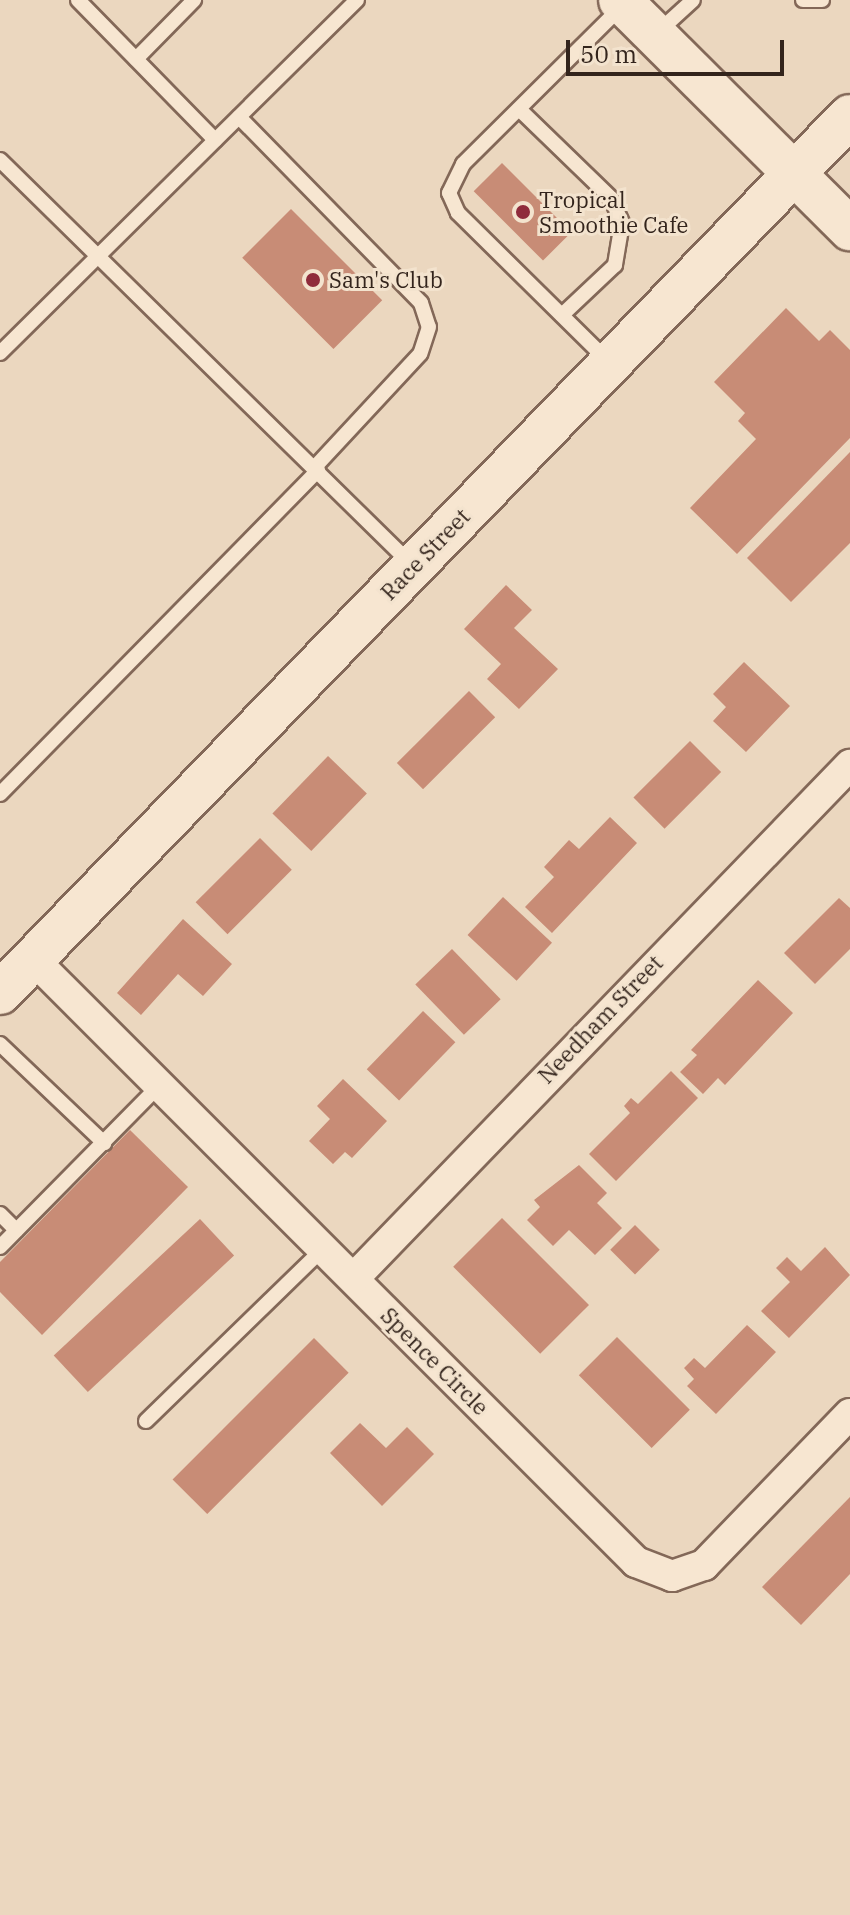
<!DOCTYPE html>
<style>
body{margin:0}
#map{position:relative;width:850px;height:1915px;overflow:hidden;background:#ebd7bf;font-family:"IBM Plex Serif",serif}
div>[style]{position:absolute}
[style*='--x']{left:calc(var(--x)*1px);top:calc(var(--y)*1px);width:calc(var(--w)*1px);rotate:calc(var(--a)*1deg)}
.building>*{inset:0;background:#c88c76;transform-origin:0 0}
.roads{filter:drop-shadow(2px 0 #836858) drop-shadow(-2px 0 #836858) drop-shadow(0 2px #836858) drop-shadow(0 -2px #836858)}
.lane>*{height:14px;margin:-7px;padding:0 7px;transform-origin:7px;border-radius:7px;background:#f7e6d1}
.street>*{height:30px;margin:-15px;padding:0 15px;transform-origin:15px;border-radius:15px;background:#f7e6d1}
.secondary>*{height:42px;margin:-21px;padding:0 21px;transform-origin:21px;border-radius:21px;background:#f7e6d1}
.dots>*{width:22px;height:22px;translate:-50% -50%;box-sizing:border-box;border:4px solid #f3e3ce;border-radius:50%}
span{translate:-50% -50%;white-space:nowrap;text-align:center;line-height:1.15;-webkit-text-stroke:6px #f3e3ce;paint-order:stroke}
.poi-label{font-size:22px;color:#33241c}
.left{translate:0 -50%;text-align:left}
.street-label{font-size:22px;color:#33241c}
.scale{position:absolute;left:566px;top:40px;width:218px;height:36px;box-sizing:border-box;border:4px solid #33241c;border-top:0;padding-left:10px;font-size:24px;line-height:28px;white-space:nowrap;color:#33241c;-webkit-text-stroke:6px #f3e3ce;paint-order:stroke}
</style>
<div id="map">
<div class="building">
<i style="left:502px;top:163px;width:98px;height:40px;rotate:45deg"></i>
<i style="left:291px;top:209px;width:129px;height:69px;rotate:45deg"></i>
<i style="clip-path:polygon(786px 308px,819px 341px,830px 330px,850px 350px,850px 438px,737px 554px,690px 508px,756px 439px,738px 421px,745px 413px,714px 382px)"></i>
<i style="clip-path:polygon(850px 452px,850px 543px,791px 602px,747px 558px)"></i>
<i style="clip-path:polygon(506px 585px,532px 610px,514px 628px,558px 669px,519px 709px,487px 679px,501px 664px,464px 629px)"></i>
<i style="clip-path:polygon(744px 662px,790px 706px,746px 752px,713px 721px,726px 707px,713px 694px)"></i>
<i style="left:469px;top:691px;width:37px;height:102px;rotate:45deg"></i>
<i style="left:690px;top:741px;width:44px;height:80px;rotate:45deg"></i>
<i style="left:328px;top:756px;width:54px;height:80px;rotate:44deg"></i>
<i style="clip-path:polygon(610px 817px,637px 843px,552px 933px,525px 907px,554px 877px,544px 867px,569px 840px,579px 849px)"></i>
<i style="left:260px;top:838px;width:45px;height:91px;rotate:45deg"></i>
<i style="left:503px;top:897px;width:67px;height:52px;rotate:43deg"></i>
<i style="clip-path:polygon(839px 898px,850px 908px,850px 949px,815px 984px,784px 953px)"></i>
<i style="clip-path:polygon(183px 919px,232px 964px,203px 996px,178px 974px,141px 1015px,117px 993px)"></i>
<i style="left:452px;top:949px;width:70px;height:51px;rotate:46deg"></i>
<i style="clip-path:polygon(758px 980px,793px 1013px,725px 1085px,718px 1078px,703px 1094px,680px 1072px,697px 1055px,691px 1050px)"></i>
<i style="left:423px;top:1011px;width:45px;height:81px;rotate:44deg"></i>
<i style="clip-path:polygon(671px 1071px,698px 1098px,616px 1181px,589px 1154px,630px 1113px,624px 1106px,631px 1098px,638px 1104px)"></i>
<i style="clip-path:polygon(343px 1079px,387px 1121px,352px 1158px,345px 1152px,333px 1164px,309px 1141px,330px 1119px,317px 1106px)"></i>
<i style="clip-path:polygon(130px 1130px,188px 1187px,42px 1335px,0 1292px,0 1262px)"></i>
<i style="clip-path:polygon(579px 1165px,607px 1193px,597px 1203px,622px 1228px,595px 1255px,569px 1230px,553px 1246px,527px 1220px,540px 1207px,534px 1200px)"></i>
<i style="left:502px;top:1218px;width:123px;height:69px;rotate:45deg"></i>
<i style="left:200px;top:1219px;width:50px;height:200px;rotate:47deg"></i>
<i style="left:635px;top:1225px;width:35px;height:35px;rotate:45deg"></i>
<i style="clip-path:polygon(825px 1247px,850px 1275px,789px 1338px,761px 1311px,790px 1282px,776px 1268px,787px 1257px,801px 1271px)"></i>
<i style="clip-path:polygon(747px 1325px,776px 1352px,716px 1414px,687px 1386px,694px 1379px,684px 1368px,694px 1358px,705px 1368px)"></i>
<i style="left:617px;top:1337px;width:103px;height:54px;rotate:45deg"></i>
<i style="left:314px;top:1338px;width:49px;height:200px;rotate:45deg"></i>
<i style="clip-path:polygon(360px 1423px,386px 1448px,407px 1427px,434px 1454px,382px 1506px,330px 1453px)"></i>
<i style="clip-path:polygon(850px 1497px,850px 1574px,801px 1625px,762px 1587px)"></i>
</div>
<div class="roads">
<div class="lane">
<i style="--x:78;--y:0;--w:196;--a:45.6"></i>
<i style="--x:803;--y:0;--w:19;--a:0"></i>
<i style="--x:658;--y:32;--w:47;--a:-42.4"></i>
<i style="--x:136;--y:59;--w:83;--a:-45.5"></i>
<i style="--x:519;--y:109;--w:128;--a:44.1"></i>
<i style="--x:611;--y:198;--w:27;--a:66"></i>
<i style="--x:622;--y:223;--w:43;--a:99.5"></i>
<i style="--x:615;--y:265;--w:73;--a:136.7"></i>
<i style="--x:239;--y:117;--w:260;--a:45.6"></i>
<i style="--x:421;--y:303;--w:25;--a:72"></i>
<i style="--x:429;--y:327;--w:28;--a:108"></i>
<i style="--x:420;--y:354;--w:154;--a:132.9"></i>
<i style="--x:0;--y:160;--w:575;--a:44.51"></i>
<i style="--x:0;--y:353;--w:502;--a:-44.68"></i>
<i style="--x:608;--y:361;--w:211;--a:-135.4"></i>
<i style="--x:458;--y:213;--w:22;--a:-114"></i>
<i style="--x:449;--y:193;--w:32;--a:-64"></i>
<i style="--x:463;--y:164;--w:223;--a:-44.8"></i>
<i style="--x:0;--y:794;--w:454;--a:-45.5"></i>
<i style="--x:0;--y:1044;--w:144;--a:43.6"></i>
<i style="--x:0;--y:1214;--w:23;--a:45"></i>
<i style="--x:0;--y:1247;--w:228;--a:-45.4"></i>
<i style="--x:146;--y:1421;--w:248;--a:-44.2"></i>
</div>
<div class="street">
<i style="--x:33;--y:959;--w:853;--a:45"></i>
<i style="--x:636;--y:1562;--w:39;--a:21"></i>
<i style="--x:672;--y:1576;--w:34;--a:-19"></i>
<i style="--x:704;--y:1565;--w:210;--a:-46"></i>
<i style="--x:354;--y:1278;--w:714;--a:-45.97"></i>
</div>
<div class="secondary">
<i style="--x:620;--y:0;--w:325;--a:44.9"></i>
<i style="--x:0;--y:993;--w:1221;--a:-45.9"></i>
</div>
</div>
<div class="dots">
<i style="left:523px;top:212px;background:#8f2b3b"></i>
<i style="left:313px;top:280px;background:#8f2b3b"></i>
</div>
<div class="poi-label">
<span class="left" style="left:539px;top:212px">Tropical<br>Smoothie Cafe</span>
<span class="left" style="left:329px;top:280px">Sam's Club</span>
</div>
<div class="street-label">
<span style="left:425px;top:554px;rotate:-46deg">Race Street</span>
<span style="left:600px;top:1019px;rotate:-46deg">Needham Street</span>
<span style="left:435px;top:1361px;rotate:45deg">Spence Circle</span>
</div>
<div class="scale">50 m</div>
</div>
